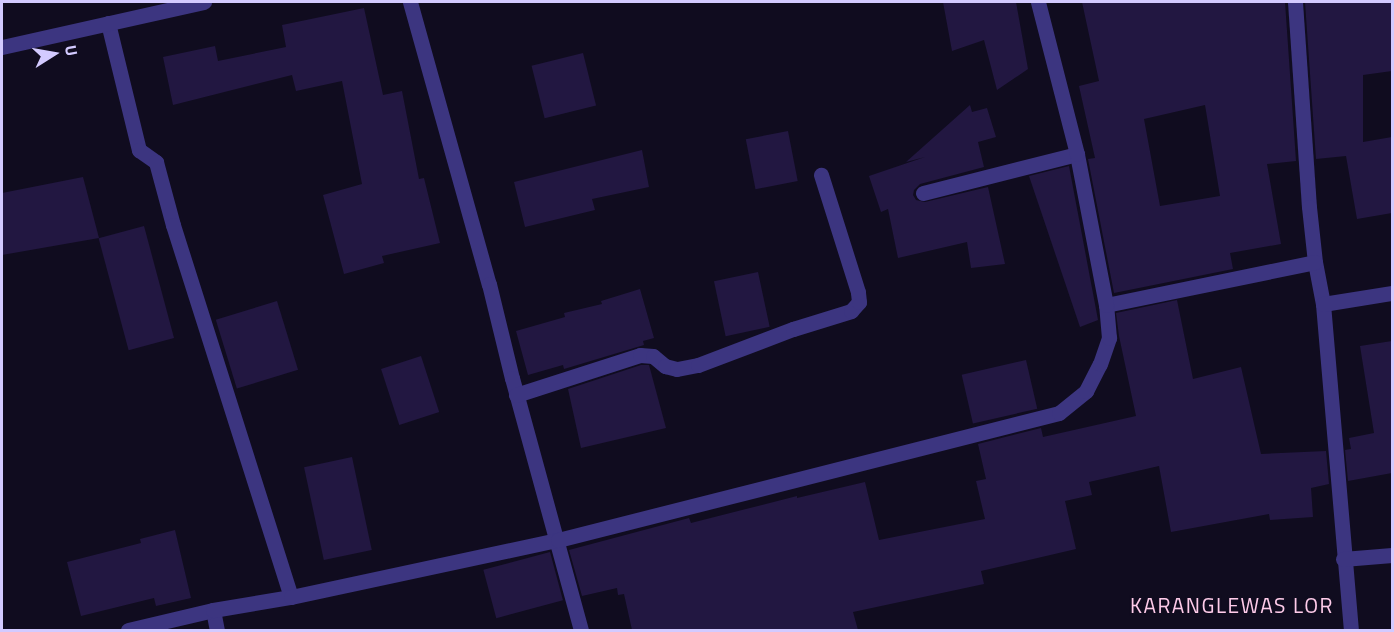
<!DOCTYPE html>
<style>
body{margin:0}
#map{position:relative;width:1394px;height:632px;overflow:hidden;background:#100c1f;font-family:"Titillium Web",sans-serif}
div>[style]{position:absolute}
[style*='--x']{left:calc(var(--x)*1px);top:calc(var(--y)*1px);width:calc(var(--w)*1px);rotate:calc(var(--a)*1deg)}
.building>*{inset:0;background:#221741;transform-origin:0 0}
.minor>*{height:15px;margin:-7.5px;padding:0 7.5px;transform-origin:7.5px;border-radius:7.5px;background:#3c3580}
span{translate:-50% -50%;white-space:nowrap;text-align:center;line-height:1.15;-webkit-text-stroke:4.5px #100c1f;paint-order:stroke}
.quarter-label{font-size:21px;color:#ffccea;letter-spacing:1.5px}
.frame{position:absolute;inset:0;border:3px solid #d3caff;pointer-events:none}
.north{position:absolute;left:24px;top:24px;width:60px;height:60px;-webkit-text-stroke:4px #100c1f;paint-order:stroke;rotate:79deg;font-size:16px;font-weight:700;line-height:24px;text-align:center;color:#d3caff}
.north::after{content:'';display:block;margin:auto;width:21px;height:27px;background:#d3caff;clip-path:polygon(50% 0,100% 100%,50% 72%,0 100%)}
</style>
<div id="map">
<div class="building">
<i style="clip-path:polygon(943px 2px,1016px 2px,1028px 69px,997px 90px,984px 40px,952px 51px)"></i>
<i style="clip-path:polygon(evenodd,1082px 2px,1285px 2px,1296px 161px,1267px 164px,1281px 244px,1230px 253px,1233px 269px,1114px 293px,1088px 159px,1095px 158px,1079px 86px,1099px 81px,1082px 2px,1205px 105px,1220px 196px,1160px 206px,1144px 119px,1205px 105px)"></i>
<i style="clip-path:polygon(1305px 2px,1392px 2px,1392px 71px,1363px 75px,1363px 142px,1392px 137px,1392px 213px,1357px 219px,1346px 156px,1316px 159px)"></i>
<i style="clip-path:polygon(364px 8px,383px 95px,402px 91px,419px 179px,424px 178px,440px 243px,382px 256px,384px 263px,344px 274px,323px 195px,362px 184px,342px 81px,296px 91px,292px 75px,173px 105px,163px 57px,215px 46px,218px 61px,286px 47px,282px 25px)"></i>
<i style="left:583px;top:53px;width:54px;height:53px;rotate:76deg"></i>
<i style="clip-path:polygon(970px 105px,972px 112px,987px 108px,996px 137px,978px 142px,984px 167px,920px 184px,914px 190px,913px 195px,916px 200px,925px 202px,988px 187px,1005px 264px,971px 268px,967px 242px,898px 258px,888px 209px,881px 212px,869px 176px,925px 157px,906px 162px)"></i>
<i style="left:788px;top:131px;width:51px;height:43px;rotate:79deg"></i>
<i style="clip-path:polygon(642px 150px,649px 187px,592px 199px,595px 210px,525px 227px,514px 182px)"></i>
<i style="clip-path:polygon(1069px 166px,1098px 320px,1080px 327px,1029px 176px)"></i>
<i style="clip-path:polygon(83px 177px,99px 238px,2px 255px,2px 193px)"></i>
<i style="left:144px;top:226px;width:116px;height:47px;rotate:75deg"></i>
<i style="left:758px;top:272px;width:56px;height:45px;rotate:78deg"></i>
<i style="clip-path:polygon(640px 289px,654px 338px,643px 341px,644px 345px,564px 369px,563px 365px,528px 375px,516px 331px,565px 317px,564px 313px,602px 304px,601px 301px)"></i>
<i style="clip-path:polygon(1177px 300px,1193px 379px,1241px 367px,1261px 454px,1326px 451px,1329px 484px,1311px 488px,1313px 517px,1270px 520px,1269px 514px,1171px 532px,1159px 466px,1089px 482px,1092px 495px,1065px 501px,1076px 549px,981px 571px,984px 584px,853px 612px,858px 630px,632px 630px,624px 594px,618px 595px,617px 588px,582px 596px,569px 550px,689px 518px,691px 523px,797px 496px,797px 498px,865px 482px,879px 540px,985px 519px,976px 481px,986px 479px,978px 444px,1041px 428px,1043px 437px,1136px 416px,1119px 336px,1116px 313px)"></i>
<i style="left:277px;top:301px;width:72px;height:64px;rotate:73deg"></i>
<i style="clip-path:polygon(1392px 341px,1392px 473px,1348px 481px,1345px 450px,1351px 449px,1349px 438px,1374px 433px,1360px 346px)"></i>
<i style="left:421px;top:356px;width:59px;height:42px;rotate:72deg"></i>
<i style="left:1026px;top:360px;width:50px;height:66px;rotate:77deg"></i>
<i style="clip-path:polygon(641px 365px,649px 365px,666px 428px,581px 448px,568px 389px)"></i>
<i style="left:352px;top:457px;width:95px;height:49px;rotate:78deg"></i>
<i style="clip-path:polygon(175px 530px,191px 598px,156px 606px,154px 598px,81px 616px,67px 562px,141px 543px,140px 539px)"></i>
<i style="left:550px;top:552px;width:50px;height:69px;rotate:75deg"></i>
</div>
<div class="minor">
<i style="--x:410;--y:2;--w:293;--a:74.4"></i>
<i style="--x:489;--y:284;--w:97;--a:76.3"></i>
<i style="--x:512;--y:378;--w:261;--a:74.7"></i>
<i style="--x:1295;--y:2;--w:205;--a:86.1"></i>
<i style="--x:1309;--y:207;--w:55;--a:83.8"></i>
<i style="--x:1315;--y:262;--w:43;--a:79.2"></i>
<i style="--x:1323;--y:304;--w:327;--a:85.1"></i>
<i style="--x:108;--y:23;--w:131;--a:76.3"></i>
<i style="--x:139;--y:150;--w:21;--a:35"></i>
<i style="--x:156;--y:162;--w:65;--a:74.9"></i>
<i style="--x:173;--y:225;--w:390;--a:72.4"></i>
<i style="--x:2;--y:47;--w:207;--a:-12.6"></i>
<i style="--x:923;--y:193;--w:159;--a:-14.2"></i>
<i style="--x:1323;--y:304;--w:70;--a:-9.1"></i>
<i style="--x:1106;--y:305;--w:213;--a:-11.6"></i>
<i style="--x:516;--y:395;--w:130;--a:-17.9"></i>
<i style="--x:640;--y:355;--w:13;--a:4"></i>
<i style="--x:653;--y:356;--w:16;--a:40"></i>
<i style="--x:665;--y:366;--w:12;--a:14"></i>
<i style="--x:677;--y:369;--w:21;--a:-11"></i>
<i style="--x:698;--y:365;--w:102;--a:-20.8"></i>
<i style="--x:793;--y:329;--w:61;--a:-17.2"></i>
<i style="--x:851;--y:311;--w:12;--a:-48"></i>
<i style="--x:859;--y:302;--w:10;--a:-96"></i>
<i style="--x:858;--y:292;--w:123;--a:-107.5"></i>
<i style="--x:1343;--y:559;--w:49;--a:-4.7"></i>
<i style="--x:213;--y:610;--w:20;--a:79"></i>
<i style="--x:128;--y:630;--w:87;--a:-13.2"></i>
<i style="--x:213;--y:610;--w:79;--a:-9.5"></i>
<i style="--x:291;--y:597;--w:273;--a:-12.1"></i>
<i style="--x:558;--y:540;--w:517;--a:-14.22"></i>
<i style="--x:1059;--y:413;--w:35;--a:-39"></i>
<i style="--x:1086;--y:391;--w:30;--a:-63"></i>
<i style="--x:1100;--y:364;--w:28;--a:-71"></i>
<i style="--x:1109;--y:338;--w:33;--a:-95"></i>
<i style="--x:1106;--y:305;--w:154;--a:-100.9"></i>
<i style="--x:1077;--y:154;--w:157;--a:-104.4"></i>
</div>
<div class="quarter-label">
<span style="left:1232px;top:605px">KARANGLEWAS LOR</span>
</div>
<div class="frame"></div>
<div class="north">U</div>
</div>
